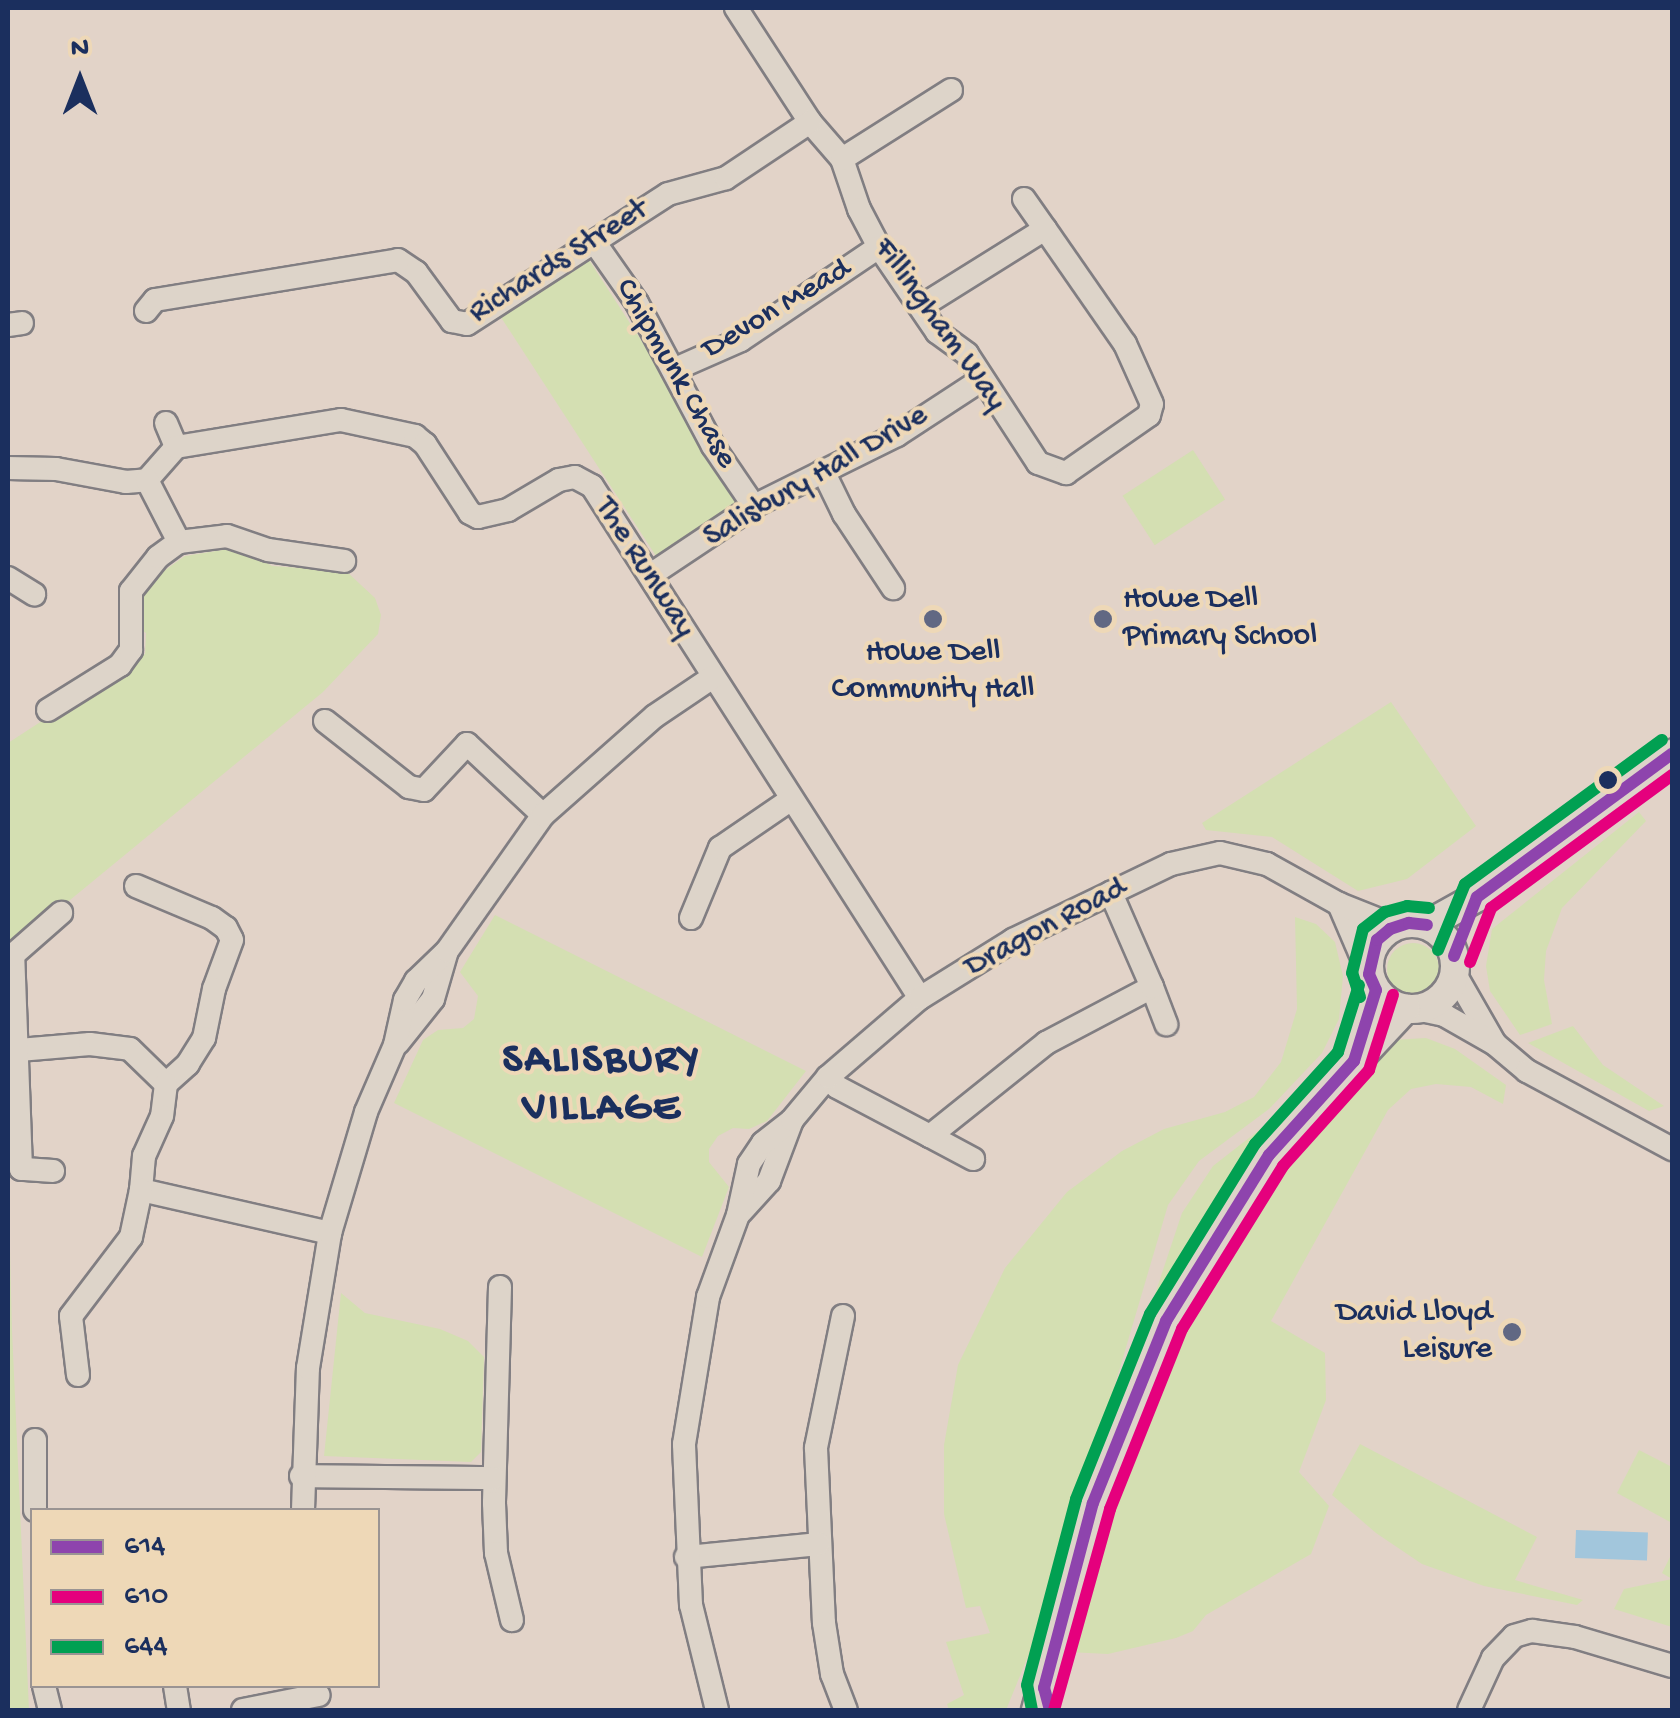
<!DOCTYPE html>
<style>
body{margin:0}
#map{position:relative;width:1680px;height:1718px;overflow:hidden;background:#e2d3c8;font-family:"Gochi Hand",sans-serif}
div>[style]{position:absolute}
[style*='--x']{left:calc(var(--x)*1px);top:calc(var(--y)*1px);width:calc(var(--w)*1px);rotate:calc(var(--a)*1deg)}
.green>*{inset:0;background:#d4dfb2;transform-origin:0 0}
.round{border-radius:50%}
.water>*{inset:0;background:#a2c6dc;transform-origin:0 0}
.roads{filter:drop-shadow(2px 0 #817e82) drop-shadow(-2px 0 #817e82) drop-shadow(0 2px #817e82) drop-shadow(0 -2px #817e82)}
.minor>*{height:22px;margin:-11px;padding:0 11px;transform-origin:11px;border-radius:11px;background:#ddd4c9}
.tertiary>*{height:28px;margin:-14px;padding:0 14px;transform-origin:14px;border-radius:14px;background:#ddd4c9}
.tertiary>.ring{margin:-14px;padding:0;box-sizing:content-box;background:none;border:28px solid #ddd4c9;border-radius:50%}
.bus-1>*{height:12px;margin:-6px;padding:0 6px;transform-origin:6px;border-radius:6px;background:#8e44ad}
.bus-2>*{height:12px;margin:-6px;padding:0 6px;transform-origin:6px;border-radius:6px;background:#e5007d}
.bus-3>*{height:12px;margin:-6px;padding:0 6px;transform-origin:6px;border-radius:6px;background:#01a052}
.dots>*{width:28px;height:28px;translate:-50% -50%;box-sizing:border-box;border:5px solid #eed8b7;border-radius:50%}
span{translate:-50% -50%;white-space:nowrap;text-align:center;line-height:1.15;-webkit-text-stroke:8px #eed8b7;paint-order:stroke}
.street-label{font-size:32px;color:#1b2f5e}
.poi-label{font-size:32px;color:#1b2f5e}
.left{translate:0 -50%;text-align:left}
.right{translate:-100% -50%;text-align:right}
.district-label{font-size:42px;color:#1b2f5e;font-weight:700;letter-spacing:2.5px}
.frame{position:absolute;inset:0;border:10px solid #1b2f5e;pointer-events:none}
.legend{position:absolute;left:30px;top:1508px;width:350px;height:180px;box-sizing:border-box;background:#eed8b7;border:2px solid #9a9493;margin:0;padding:12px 18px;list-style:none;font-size:30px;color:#1b2f5e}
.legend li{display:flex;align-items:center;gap:20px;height:50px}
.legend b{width:50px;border:2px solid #9a9493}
.north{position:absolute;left:30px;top:30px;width:100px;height:100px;-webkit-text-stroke:8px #eed8b7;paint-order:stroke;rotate:0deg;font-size:28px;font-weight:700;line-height:40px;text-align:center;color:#1b2f5e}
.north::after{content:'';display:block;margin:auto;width:35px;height:45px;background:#1b2f5e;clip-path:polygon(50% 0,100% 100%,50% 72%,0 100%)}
</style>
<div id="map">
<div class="green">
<i style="left:589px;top:260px;width:285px;height:105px;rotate:57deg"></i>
<i style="left:1193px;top:450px;width:59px;height:84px;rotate:57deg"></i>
<i style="clip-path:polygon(241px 547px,272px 566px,346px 571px,375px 598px,381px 615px,378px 634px,323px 692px,8px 951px,8px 743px,145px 654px,146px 633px,138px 628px,141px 587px,185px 556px)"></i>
<i style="clip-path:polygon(1391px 702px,1476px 826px,1407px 879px,1358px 891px,1272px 837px,1206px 830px,1202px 823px)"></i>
<i style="clip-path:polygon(1639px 812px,1646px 821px,1562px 908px,1546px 951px,1544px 980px,1552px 1024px,1520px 1035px,1490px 991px,1486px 966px,1492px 929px)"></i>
<i style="clip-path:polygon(495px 915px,806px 1071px,767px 1121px,749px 1129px,733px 1128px,718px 1136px,709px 1149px,709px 1162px,729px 1187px,702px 1257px,394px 1103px,423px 1040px,438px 1030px,463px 1028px,474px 1019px,478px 996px,460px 972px)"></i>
<i style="clip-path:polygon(1295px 917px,1316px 924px,1335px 942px,1343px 976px,1339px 1019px,1322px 1053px,1269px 1109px,1199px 1161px,1168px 1205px,1053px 1595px,1006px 1710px,949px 1710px,947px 1704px,964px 1695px,946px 1642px,990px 1633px,980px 1606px,966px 1608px,944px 1514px,944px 1445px,958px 1365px,1005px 1268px,1067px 1192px,1122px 1151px,1164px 1129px,1225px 1112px,1254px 1097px,1281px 1062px,1297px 1009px)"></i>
<i class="round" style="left:1387px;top:943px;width:52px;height:52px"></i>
<i style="clip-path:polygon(1573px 1026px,1603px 1065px,1664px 1106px,1649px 1111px,1528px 1043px)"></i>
<i style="clip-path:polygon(1426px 1038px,1455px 1049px,1506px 1085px,1503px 1104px,1471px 1087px,1436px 1084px,1411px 1089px,1388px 1110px,1271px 1321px,1325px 1353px,1326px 1400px,1299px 1472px,1329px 1506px,1311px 1554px,1206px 1615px,1193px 1631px,1176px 1638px,1108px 1654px,1068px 1652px,1083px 1583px,1114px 1482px,1156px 1376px,1224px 1249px,1296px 1140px,1393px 1040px)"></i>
<i style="clip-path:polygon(1286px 1109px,1288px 1112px,1186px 1271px,1147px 1345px,1150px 1309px,1182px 1213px,1213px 1166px)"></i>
<i style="clip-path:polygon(8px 1171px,12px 1330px,29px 1710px,8px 1710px)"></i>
<i style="clip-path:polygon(341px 1293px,365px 1313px,440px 1329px,468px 1341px,484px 1357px,481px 1452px,471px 1462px,324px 1456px)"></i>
<i style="clip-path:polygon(1360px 1444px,1537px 1537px,1515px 1580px,1583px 1600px,1577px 1605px,1484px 1586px,1422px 1564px,1376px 1533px,1332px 1495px)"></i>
<i style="clip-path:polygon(1639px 1450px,1672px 1467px,1672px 1523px,1617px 1493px)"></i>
<i style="clip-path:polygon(1672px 1553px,1672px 1627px,1614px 1609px,1624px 1589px,1672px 1579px,1662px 1573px)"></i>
</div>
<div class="water">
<i style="left:1576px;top:1530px;width:72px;height:28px;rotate:2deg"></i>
</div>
<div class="roads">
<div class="minor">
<i style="--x:736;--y:8;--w:136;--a:57"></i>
<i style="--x:810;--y:122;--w:49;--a:49.1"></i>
<i style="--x:842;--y:159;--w:53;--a:71.2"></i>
<i style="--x:859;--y:209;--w:43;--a:62.2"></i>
<i style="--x:879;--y:247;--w:103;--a:55.7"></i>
<i style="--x:937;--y:332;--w:37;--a:36"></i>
<i style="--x:967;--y:354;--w:130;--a:56.9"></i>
<i style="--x:1038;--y:463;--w:30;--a:20"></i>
<i style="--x:1066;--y:473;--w:101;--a:-34.9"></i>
<i style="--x:1149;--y:415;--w:11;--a:-75"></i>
<i style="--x:1152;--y:404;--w:66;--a:-114.2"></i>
<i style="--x:1125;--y:344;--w:140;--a:-124.8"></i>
<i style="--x:1045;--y:229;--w:147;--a:148"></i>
<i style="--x:842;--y:159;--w:129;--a:-32.3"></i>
<i style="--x:1024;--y:199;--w:37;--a:55"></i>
<i style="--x:595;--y:243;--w:73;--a:55"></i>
<i style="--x:637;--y:303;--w:162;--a:62"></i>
<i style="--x:713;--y:446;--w:73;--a:55.7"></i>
<i style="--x:146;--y:311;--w:14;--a:-51"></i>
<i style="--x:155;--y:300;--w:246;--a:-9.3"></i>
<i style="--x:398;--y:260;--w:22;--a:34"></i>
<i style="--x:416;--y:272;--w:61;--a:53.7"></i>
<i style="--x:452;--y:321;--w:15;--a:11"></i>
<i style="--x:467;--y:324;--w:239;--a:-32.9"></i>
<i style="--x:668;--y:194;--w:60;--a:-15.4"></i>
<i style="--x:726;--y:178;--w:101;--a:-33.7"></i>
<i style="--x:8;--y:325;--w:14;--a:-8"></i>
<i style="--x:673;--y:370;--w:74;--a:-23.8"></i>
<i style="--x:741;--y:340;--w:166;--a:-34"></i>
<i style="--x:166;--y:423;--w:26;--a:67"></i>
<i style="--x:8;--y:468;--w:48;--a:1.2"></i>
<i style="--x:56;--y:469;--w:71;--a:10.5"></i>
<i style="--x:126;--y:482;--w:21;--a:-5"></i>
<i style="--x:147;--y:480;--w:44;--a:-48.7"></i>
<i style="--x:176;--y:447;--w:167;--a:-9.3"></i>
<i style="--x:341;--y:420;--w:76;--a:12.2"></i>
<i style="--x:415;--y:436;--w:13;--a:39"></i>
<i style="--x:425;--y:444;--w:82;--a:56.9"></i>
<i style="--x:470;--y:513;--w:9;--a:27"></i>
<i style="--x:478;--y:517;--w:31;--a:-13"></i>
<i style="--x:508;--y:510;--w:59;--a:-30.5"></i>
<i style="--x:559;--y:480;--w:16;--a:-11"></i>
<i style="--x:575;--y:477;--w:19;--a:28"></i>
<i style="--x:592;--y:486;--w:608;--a:57.36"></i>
<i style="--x:823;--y:471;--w:48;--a:64"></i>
<i style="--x:844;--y:514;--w:89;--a:56.5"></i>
<i style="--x:147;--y:480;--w:70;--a:62.7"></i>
<i style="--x:179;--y:542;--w:48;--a:-7.1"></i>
<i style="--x:227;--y:536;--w:43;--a:18.9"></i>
<i style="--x:268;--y:550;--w:77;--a:8.2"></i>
<i style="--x:652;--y:574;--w:123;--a:-33.7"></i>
<i style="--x:754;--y:506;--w:160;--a:-26.4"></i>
<i style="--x:897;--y:435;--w:100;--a:-33.2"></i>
<i style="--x:8;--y:578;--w:31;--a:32"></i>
<i style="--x:48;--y:710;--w:85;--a:-32"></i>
<i style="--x:120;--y:665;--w:19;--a:-54"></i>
<i style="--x:131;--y:650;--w:59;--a:-90"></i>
<i style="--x:131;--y:591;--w:43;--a:-51.5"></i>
<i style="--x:158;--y:557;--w:26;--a:-36"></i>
<i style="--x:325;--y:721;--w:107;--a:38.2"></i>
<i style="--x:409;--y:787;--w:15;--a:11"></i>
<i style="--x:424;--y:790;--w:63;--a:-46.9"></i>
<i style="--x:467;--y:744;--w:104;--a:43.1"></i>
<i style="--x:136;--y:886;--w:82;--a:22.8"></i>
<i style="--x:212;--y:918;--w:17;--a:36"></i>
<i style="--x:226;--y:928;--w:13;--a:63"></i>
<i style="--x:232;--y:940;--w:52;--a:110.2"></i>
<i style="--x:214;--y:989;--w:50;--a:101.5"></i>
<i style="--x:204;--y:1038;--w:31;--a:122"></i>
<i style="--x:188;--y:1064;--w:30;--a:138"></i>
<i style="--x:1339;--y:904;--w:76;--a:66.8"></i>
<i style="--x:691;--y:918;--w:76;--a:-67.5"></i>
<i style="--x:720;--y:848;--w:85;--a:-34.4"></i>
<i style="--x:1456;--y:976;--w:76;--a:60.1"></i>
<i style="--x:1152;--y:987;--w:40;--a:69"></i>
<i style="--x:1416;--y:1009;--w:29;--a:12"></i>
<i style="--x:1444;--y:1015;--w:59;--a:29.6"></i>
<i style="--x:1495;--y:1044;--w:42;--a:40.2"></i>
<i style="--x:1527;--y:1071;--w:165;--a:28.3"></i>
<i style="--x:398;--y:1043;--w:56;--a:-51.5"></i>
<i style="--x:433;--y:999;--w:47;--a:-73.9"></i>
<i style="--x:19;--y:1050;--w:71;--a:-4.8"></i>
<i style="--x:90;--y:1044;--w:40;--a:7.1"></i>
<i style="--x:130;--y:1049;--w:50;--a:44.2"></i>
<i style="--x:166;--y:1084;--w:32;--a:97"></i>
<i style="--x:162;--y:1116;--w:44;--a:114.2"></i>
<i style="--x:144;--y:1156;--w:34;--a:95"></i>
<i style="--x:141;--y:1190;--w:194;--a:12.8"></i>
<i style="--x:828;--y:1077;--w:13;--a:48"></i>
<i style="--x:837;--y:1087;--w:105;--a:27.8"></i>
<i style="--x:930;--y:1136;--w:149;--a:-38.7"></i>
<i style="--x:1046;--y:1043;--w:120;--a:-27.8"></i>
<i style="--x:1152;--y:987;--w:103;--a:-113.6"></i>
<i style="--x:930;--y:1136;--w:49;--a:28.1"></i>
<i style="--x:53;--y:1171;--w:32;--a:-176"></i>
<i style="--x:21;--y:1169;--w:214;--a:-92.1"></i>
<i style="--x:13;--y:955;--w:64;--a:-41.2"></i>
<i style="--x:741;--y:1212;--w:42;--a:-47.9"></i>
<i style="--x:769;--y:1181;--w:65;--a:-69.3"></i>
<i style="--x:500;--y:1287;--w:216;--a:91.6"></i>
<i style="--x:494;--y:1503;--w:50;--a:87.7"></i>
<i style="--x:496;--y:1553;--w:69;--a:76.6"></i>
<i style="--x:843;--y:1316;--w:135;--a:101.6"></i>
<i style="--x:816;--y:1448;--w:175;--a:87.4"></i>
<i style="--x:824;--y:1623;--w:52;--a:81.1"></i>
<i style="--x:832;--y:1674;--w:39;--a:69"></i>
<i style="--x:78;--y:1375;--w:59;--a:-96.8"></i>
<i style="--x:71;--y:1316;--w:99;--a:-52.8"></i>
<i style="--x:131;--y:1237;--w:48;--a:-78"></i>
<i style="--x:35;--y:1440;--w:70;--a:90"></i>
<i style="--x:301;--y:1476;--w:192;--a:0.6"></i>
<i style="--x:303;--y:1510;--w:142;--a:-88"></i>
<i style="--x:308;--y:1368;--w:137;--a:-80.7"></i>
<i style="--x:330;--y:1233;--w:126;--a:-73.4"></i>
<i style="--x:366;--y:1112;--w:73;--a:-66.6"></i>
<i style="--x:395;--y:1045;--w:46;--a:-77.5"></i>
<i style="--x:405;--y:1000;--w:22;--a:-60"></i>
<i style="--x:416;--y:981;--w:43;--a:-44.1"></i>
<i style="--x:447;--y:951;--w:166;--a:-54.8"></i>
<i style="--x:543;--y:815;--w:149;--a:-41.5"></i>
<i style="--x:655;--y:716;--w:70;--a:-33.9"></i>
<i style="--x:686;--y:1557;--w:133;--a:-5.6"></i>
<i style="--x:44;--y:1686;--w:25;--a:76"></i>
<i style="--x:175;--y:1686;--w:24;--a:81"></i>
<i style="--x:243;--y:1710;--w:77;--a:-11.2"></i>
<i style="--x:717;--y:1710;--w:108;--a:-103.9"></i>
<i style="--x:691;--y:1605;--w:161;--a:-92.5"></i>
<i style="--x:684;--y:1444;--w:149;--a:-80.7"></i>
<i style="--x:708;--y:1297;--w:87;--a:-69.9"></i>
<i style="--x:738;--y:1215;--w:52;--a:-77.8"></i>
<i style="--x:749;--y:1164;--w:25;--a:-56"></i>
<i style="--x:763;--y:1143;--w:37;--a:-38"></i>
<i style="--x:792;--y:1120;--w:56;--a:-50.1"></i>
<i style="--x:828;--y:1077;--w:121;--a:-40.7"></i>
<i style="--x:920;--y:998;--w:110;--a:-31.9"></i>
<i style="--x:1013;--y:940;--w:175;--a:-25.7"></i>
<i style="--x:1171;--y:864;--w:50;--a:-12.7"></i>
<i style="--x:1220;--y:853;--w:48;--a:13.2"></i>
<i style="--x:1267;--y:864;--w:82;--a:29.1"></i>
<i style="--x:1339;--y:904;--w:46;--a:21.6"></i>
<i style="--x:1382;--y:921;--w:27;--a:4"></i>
<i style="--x:1469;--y:1710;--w:57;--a:-65.2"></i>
<i style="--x:1493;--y:1658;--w:30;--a:-46"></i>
<i style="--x:1514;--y:1636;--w:19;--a:-16"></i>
<i style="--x:1532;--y:1631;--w:43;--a:7.9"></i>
<i style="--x:1575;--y:1637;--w:101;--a:16.6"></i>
</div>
<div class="tertiary">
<i class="ring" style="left:1369px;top:923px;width:58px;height:58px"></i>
<i style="--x:1427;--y:925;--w:57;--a:-29.2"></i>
<i style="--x:1477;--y:897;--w:242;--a:-36.3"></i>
<i style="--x:1354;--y:1060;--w:73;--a:-72.6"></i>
<i style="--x:1036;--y:1710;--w:215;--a:-74.6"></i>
<i style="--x:1093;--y:1503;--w:196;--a:-68.1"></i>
<i style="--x:1166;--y:1321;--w:195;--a:-58.2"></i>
<i style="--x:1269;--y:1155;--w:200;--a:-47"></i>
</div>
</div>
<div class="bus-1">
<i style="--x:1454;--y:956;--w:63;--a:-68.7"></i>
<i style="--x:1477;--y:897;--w:242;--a:-36.3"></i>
<i style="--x:1376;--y:990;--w:17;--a:-114"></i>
<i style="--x:1369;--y:974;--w:35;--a:-77"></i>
<i style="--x:1377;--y:940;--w:17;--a:-40"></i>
<i style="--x:1390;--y:929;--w:20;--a:-18"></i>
<i style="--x:1409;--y:923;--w:18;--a:6"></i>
<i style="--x:1050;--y:1710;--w:23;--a:-105"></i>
<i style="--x:1044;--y:1688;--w:191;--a:-75.2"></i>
<i style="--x:1093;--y:1503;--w:196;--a:-68.1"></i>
<i style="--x:1166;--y:1321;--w:195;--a:-58.2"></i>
<i style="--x:1269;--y:1155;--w:127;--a:-47.9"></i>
<i style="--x:1354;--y:1061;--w:74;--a:-72.8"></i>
</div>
<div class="bus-2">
<i style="--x:1470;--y:962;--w:58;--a:-68.7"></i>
<i style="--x:1491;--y:908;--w:225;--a:-36.3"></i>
<i style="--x:1054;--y:1710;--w:209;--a:-74.4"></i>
<i style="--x:1110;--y:1509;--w:194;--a:-68.2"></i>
<i style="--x:1182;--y:1329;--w:192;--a:-58.2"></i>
<i style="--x:1283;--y:1166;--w:129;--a:-48.1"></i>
<i style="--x:1369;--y:1070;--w:79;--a:-72.3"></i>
</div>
<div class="bus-3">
<i style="--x:1438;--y:950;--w:71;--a:-67.8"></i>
<i style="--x:1465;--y:884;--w:244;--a:-36.2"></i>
<i style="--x:1360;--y:997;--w:25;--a:-108"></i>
<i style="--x:1352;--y:973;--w:45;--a:-76"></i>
<i style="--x:1363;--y:929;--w:28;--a:-38"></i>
<i style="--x:1385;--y:912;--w:23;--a:-15"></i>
<i style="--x:1407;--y:906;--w:22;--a:5"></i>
<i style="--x:1032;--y:1710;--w:25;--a:-101"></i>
<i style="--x:1027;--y:1685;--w:192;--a:-75.2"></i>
<i style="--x:1076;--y:1499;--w:199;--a:-68.2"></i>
<i style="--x:1150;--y:1314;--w:200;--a:-58.3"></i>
<i style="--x:1255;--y:1144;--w:124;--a:-47.9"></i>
<i style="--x:1338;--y:1052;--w:70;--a:-72.6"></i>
</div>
<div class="dots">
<i style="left:933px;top:619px;background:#616883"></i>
<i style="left:1103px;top:619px;background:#616883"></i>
<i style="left:1608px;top:780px;background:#1b2f5e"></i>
<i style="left:1512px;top:1332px;background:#616883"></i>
</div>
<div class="street-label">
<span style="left:559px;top:262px;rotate:-32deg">Richards Street</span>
<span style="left:777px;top:310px;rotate:-31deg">Devon Mead</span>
<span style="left:939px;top:325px;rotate:54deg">Fillingham Way</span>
<span style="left:675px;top:374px;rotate:60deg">Chipmunk Chase</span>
<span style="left:816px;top:477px;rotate:-30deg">Salisbury Hall Drive</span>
<span style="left:644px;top:568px;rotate:57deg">The Runway</span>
<span style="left:1046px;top:928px;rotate:-28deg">Dragon Road</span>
</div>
<div class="poi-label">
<span class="left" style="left:1123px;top:619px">Howe Dell<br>Primary School</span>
<span style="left:933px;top:672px">Howe Dell<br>Community Hall</span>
<span class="right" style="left:1492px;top:1332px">David Lloyd<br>Leisure</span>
</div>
<div class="district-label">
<span style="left:602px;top:1086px">SALISBURY<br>VILLAGE</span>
</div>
<div class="frame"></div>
<ul class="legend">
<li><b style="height:12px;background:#8e44ad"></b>614</li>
<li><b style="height:12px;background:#e5007d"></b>610</li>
<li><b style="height:12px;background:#01a052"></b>644</li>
</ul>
<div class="north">N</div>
</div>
